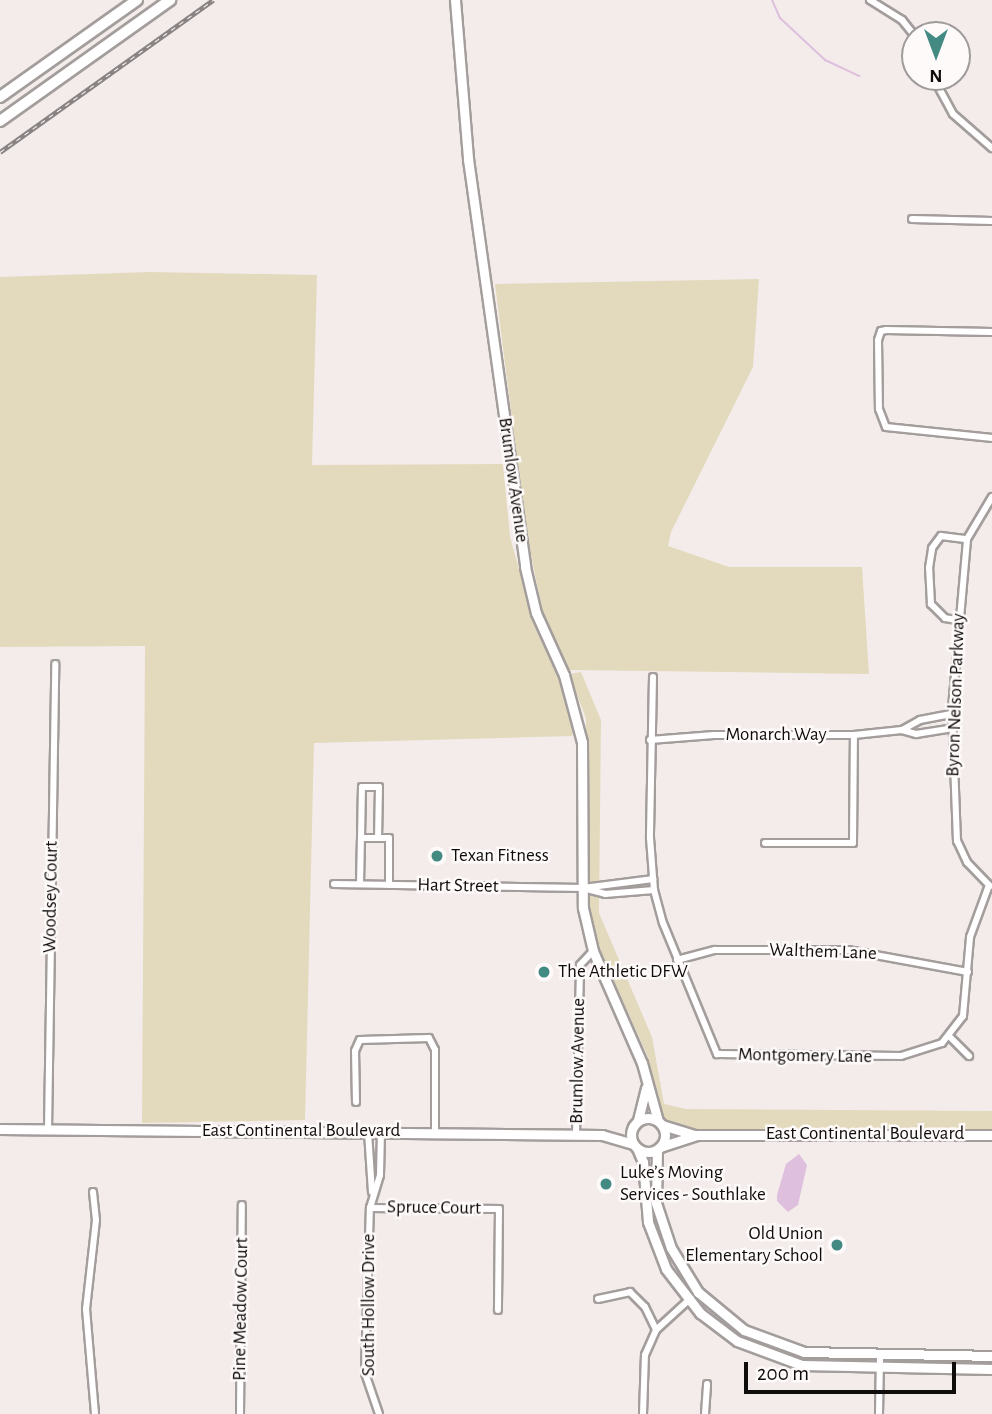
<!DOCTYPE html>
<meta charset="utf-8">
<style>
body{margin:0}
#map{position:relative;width:992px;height:1414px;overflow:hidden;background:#f3eceb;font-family:"Alegreya Sans",sans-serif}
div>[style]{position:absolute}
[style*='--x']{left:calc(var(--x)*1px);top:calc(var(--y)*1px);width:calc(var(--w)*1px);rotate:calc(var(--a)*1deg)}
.green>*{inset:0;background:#e3dabd}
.water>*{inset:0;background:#debfdd}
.stream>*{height:2px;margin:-1px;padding:0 1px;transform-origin:1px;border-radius:1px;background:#debfdd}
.roads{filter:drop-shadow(2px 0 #a39d9c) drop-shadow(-2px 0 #a39d9c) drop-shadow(0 2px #a39d9c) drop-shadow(0 -2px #a39d9c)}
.minor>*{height:6px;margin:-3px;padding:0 3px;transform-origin:3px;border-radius:3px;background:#fff}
.secondary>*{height:9px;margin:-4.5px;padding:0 4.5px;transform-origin:4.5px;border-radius:4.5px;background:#fff}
.secondary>.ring{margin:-4.5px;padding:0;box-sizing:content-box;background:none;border:9px solid #fff;border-radius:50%}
.primary>*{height:10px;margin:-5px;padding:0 5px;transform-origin:5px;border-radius:5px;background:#fff}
.rail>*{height:4.5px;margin-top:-2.25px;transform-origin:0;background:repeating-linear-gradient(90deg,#fefaf9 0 5px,#898483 0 10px);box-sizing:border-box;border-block:2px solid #898483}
.dots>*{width:19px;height:19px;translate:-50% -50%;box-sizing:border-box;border:4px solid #fefaf9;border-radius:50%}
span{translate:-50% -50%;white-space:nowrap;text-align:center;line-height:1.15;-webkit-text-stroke:5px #fefaf9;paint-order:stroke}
.street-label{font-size:19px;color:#0f0d0c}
.poi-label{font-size:19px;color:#0f0d0c}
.left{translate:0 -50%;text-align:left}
.right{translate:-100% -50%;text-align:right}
.north{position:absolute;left:901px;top:21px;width:70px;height:70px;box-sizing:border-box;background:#fefaf9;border:2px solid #9e9b9a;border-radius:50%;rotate:180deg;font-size:19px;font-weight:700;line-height:28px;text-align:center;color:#0f0d0c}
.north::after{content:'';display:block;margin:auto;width:24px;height:32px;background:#438a83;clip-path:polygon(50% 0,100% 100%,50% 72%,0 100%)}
.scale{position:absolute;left:744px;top:1362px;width:212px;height:32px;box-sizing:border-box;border:4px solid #0f0d0c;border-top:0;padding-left:9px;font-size:21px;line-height:24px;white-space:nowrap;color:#0f0d0c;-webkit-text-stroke:5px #fefaf9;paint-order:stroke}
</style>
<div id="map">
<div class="green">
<i style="clip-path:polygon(150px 272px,317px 275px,312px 465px,503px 464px,510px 537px,536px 630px,567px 692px,575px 725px,572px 736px,314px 743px,305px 1120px,142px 1123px,145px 646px,0 647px,0 277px)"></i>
<i style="clip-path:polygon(759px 279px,753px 367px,671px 532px,668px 546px,729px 567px,862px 567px,869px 674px,569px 670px,543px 614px,526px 530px,495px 284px)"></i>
<i style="clip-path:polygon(581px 672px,601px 720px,599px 913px,652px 1037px,664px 1104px,686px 1109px,992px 1111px,992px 1131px,685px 1130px,661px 1119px,648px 1057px,593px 935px,587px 909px,586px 718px,569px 674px)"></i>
</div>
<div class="water">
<i style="clip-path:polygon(799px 1154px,807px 1165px,798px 1205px,788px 1212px,777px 1201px,777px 1195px,786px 1164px)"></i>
</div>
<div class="stream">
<i style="--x:772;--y:0;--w:20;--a:66"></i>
<i style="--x:780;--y:18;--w:62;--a:43"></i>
<i style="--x:825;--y:60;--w:38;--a:25"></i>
</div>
<div class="roads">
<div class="minor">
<i style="--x:870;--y:0;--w:38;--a:32"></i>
<i style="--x:902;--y:20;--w:21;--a:51"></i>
<i style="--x:933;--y:77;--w:42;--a:61.6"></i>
<i style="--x:953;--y:114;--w:52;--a:41.1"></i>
<i style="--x:912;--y:219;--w:80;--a:1.4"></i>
<i style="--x:992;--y:332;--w:106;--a:-178.9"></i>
<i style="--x:886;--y:330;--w:5;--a:169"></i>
<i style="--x:881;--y:331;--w:9;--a:108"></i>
<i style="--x:878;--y:340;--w:69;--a:89.2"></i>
<i style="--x:879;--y:409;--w:19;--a:69"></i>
<i style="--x:886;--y:427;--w:107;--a:5.9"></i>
<i style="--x:957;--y:620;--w:12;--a:-171"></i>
<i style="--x:945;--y:618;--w:20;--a:-135"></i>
<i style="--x:931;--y:604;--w:36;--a:-93"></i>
<i style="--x:929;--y:568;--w:20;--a:-81"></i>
<i style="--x:932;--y:548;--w:15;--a:-53"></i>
<i style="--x:941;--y:536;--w:26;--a:7"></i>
<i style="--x:653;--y:677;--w:161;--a:91.1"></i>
<i style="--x:650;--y:838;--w:52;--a:85.6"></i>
<i style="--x:654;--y:890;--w:34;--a:75"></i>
<i style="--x:663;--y:923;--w:142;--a:67.6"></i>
<i style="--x:717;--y:1054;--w:184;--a:0.6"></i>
<i style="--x:901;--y:1056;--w:43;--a:-17.6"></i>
<i style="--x:942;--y:1043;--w:34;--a:-52"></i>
<i style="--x:963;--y:1016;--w:79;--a:-84.9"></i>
<i style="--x:970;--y:937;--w:55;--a:-69.9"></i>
<i style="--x:902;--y:730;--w:15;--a:16"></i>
<i style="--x:916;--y:734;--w:36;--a:-9"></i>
<i style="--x:650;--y:740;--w:64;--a:-4.5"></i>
<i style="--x:714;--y:735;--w:140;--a:0"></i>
<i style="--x:854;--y:735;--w:48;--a:-5.9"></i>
<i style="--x:902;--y:730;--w:21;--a:-29"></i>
<i style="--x:920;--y:720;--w:33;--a:-11"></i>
<i style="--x:361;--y:838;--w:51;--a:-88.9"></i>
<i style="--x:362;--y:787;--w:17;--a:0"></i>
<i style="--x:379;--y:787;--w:51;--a:91.1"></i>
<i style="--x:765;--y:843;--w:88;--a:0"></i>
<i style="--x:853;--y:843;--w:108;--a:-89.5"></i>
<i style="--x:334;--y:884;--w:249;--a:0.9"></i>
<i style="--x:583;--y:888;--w:23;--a:15"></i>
<i style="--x:605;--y:894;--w:49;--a:-4.7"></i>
<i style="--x:360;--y:884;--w:46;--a:-88.8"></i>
<i style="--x:361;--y:838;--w:28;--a:0"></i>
<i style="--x:389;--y:838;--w:47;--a:90"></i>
<i style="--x:990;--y:886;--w:33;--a:-134"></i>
<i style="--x:967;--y:862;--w:23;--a:-115"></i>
<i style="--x:957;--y:841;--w:133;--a:-92.2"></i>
<i style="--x:952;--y:708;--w:170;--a:-84.9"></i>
<i style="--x:967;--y:539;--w:49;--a:-59.2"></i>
<i style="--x:583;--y:888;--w:71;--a:-7.3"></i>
<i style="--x:677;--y:960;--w:39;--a:-15"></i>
<i style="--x:715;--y:950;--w:133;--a:0"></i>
<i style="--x:848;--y:950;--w:122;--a:10.4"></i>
<i style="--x:950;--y:1037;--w:27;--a:45"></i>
<i style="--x:356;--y:1102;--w:51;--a:-91.1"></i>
<i style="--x:355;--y:1051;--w:12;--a:-66"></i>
<i style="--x:360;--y:1040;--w:69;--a:-1.7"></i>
<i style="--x:429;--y:1038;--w:13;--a:63"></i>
<i style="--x:435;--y:1050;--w:82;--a:90"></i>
<i style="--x:48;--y:1130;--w:466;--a:-89.1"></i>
<i style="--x:368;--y:1132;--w:60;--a:86.2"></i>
<i style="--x:576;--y:1134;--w:169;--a:-88.6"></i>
<i style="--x:580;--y:965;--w:19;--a:-47"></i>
<i style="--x:93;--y:1192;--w:28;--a:84"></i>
<i style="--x:96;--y:1220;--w:90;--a:96.4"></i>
<i style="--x:86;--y:1309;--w:105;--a:85.1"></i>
<i style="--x:370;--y:1208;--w:129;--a:0.4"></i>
<i style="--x:499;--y:1209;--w:101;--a:90.6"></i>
<i style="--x:598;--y:1299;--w:33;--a:-12"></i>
<i style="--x:630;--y:1292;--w:21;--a:45"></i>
<i style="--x:645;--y:1307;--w:25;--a:64"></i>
<i style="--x:240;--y:1414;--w:209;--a:-89.5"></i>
<i style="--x:379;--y:1414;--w:43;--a:-108.9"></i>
<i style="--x:365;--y:1373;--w:165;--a:-88.3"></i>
<i style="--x:370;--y:1208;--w:34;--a:-73"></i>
<i style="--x:380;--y:1175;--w:43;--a:-88.7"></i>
<i style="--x:643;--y:1414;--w:59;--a:-88.1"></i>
<i style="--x:645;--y:1355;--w:27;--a:-66"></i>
<i style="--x:656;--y:1330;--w:47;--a:-42.4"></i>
<i style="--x:705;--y:1414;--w:30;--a:-86"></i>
<i style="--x:879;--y:1414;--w:59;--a:-89"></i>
</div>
<div class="secondary">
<i style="--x:455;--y:0;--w:160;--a:85.3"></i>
<i style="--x:468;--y:159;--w:412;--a:82"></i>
<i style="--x:525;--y:567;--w:47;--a:76.6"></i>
<i style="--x:536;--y:613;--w:68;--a:65.7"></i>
<i style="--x:564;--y:675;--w:69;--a:75"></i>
<i style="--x:582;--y:742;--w:166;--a:89.7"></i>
<i style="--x:583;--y:908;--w:44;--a:76.9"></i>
<i style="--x:593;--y:951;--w:122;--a:66.4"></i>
<i style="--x:642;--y:1063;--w:60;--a:74.6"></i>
<i class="ring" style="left:631px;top:1118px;width:25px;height:25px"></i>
<i style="--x:638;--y:1120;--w:33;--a:-76"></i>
<i style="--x:662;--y:1125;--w:34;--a:17"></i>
<i style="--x:0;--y:1129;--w:602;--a:0.57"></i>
<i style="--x:602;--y:1135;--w:32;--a:16"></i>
<i style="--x:660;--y:1147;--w:38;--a:-18"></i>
<i style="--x:696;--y:1135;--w:296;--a:0"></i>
<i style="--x:637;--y:1148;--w:15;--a:67"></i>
<i style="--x:643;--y:1162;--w:60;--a:85.2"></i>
<i style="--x:648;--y:1222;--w:50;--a:69"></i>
<i style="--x:666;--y:1269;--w:56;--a:52.3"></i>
<i style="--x:700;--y:1313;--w:46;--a:37.1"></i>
<i style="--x:737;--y:1341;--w:69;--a:20.3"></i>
<i style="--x:802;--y:1365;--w:190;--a:1.2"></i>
<i style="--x:657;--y:1150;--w:53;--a:91.1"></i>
<i style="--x:656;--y:1203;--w:47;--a:71.6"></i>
<i style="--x:671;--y:1248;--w:52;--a:58.5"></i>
<i style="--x:698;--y:1292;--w:60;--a:39.6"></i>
<i style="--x:744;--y:1330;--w:64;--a:20.1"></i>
<i style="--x:804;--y:1352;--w:188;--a:1.2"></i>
</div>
<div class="primary">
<i style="--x:0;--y:97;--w:168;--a:-35.3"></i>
<i style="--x:0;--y:121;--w:209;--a:-35.4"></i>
</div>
</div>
<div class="rail">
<i style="--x:0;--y:152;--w:262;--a:-35.5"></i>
</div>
<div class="dots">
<i style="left:437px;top:856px;background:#438a83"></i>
<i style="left:544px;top:972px;background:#438a83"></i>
<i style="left:606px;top:1184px;background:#438a83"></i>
<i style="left:837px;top:1245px;background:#438a83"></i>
</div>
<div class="street-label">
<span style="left:513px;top:480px;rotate:82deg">Brumlow Avenue</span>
<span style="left:956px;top:695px;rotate:-88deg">Byron Nelson Parkway</span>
<span style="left:776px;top:735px">Monarch Way</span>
<span style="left:458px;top:886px;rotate:1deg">Hart Street</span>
<span style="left:51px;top:897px;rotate:-89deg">Woodsey Court</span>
<span style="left:823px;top:952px;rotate:2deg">Walthem Lane</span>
<span style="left:805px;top:1056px;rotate:1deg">Montgomery Lane</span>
<span style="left:578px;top:1061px;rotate:-89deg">Brumlow Avenue</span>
<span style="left:301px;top:1131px">East Continental Boulevard</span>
<span style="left:865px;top:1134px">East Continental Boulevard</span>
<span style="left:434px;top:1208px;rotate:1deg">Spruce Court</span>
<span style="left:369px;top:1305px;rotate:-90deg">South Hollow Drive</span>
<span style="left:241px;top:1309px;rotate:-89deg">Pine Meadow Court</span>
</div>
<div class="poi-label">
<span class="left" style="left:451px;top:856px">Texan Fitness</span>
<span class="left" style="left:558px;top:972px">The Athletic DFW</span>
<span class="left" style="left:620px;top:1184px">Luke’s Moving<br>Services - Southlake</span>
<span class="right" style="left:823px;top:1245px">Old Union<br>Elementary School</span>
</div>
<div class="north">N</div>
<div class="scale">200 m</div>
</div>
